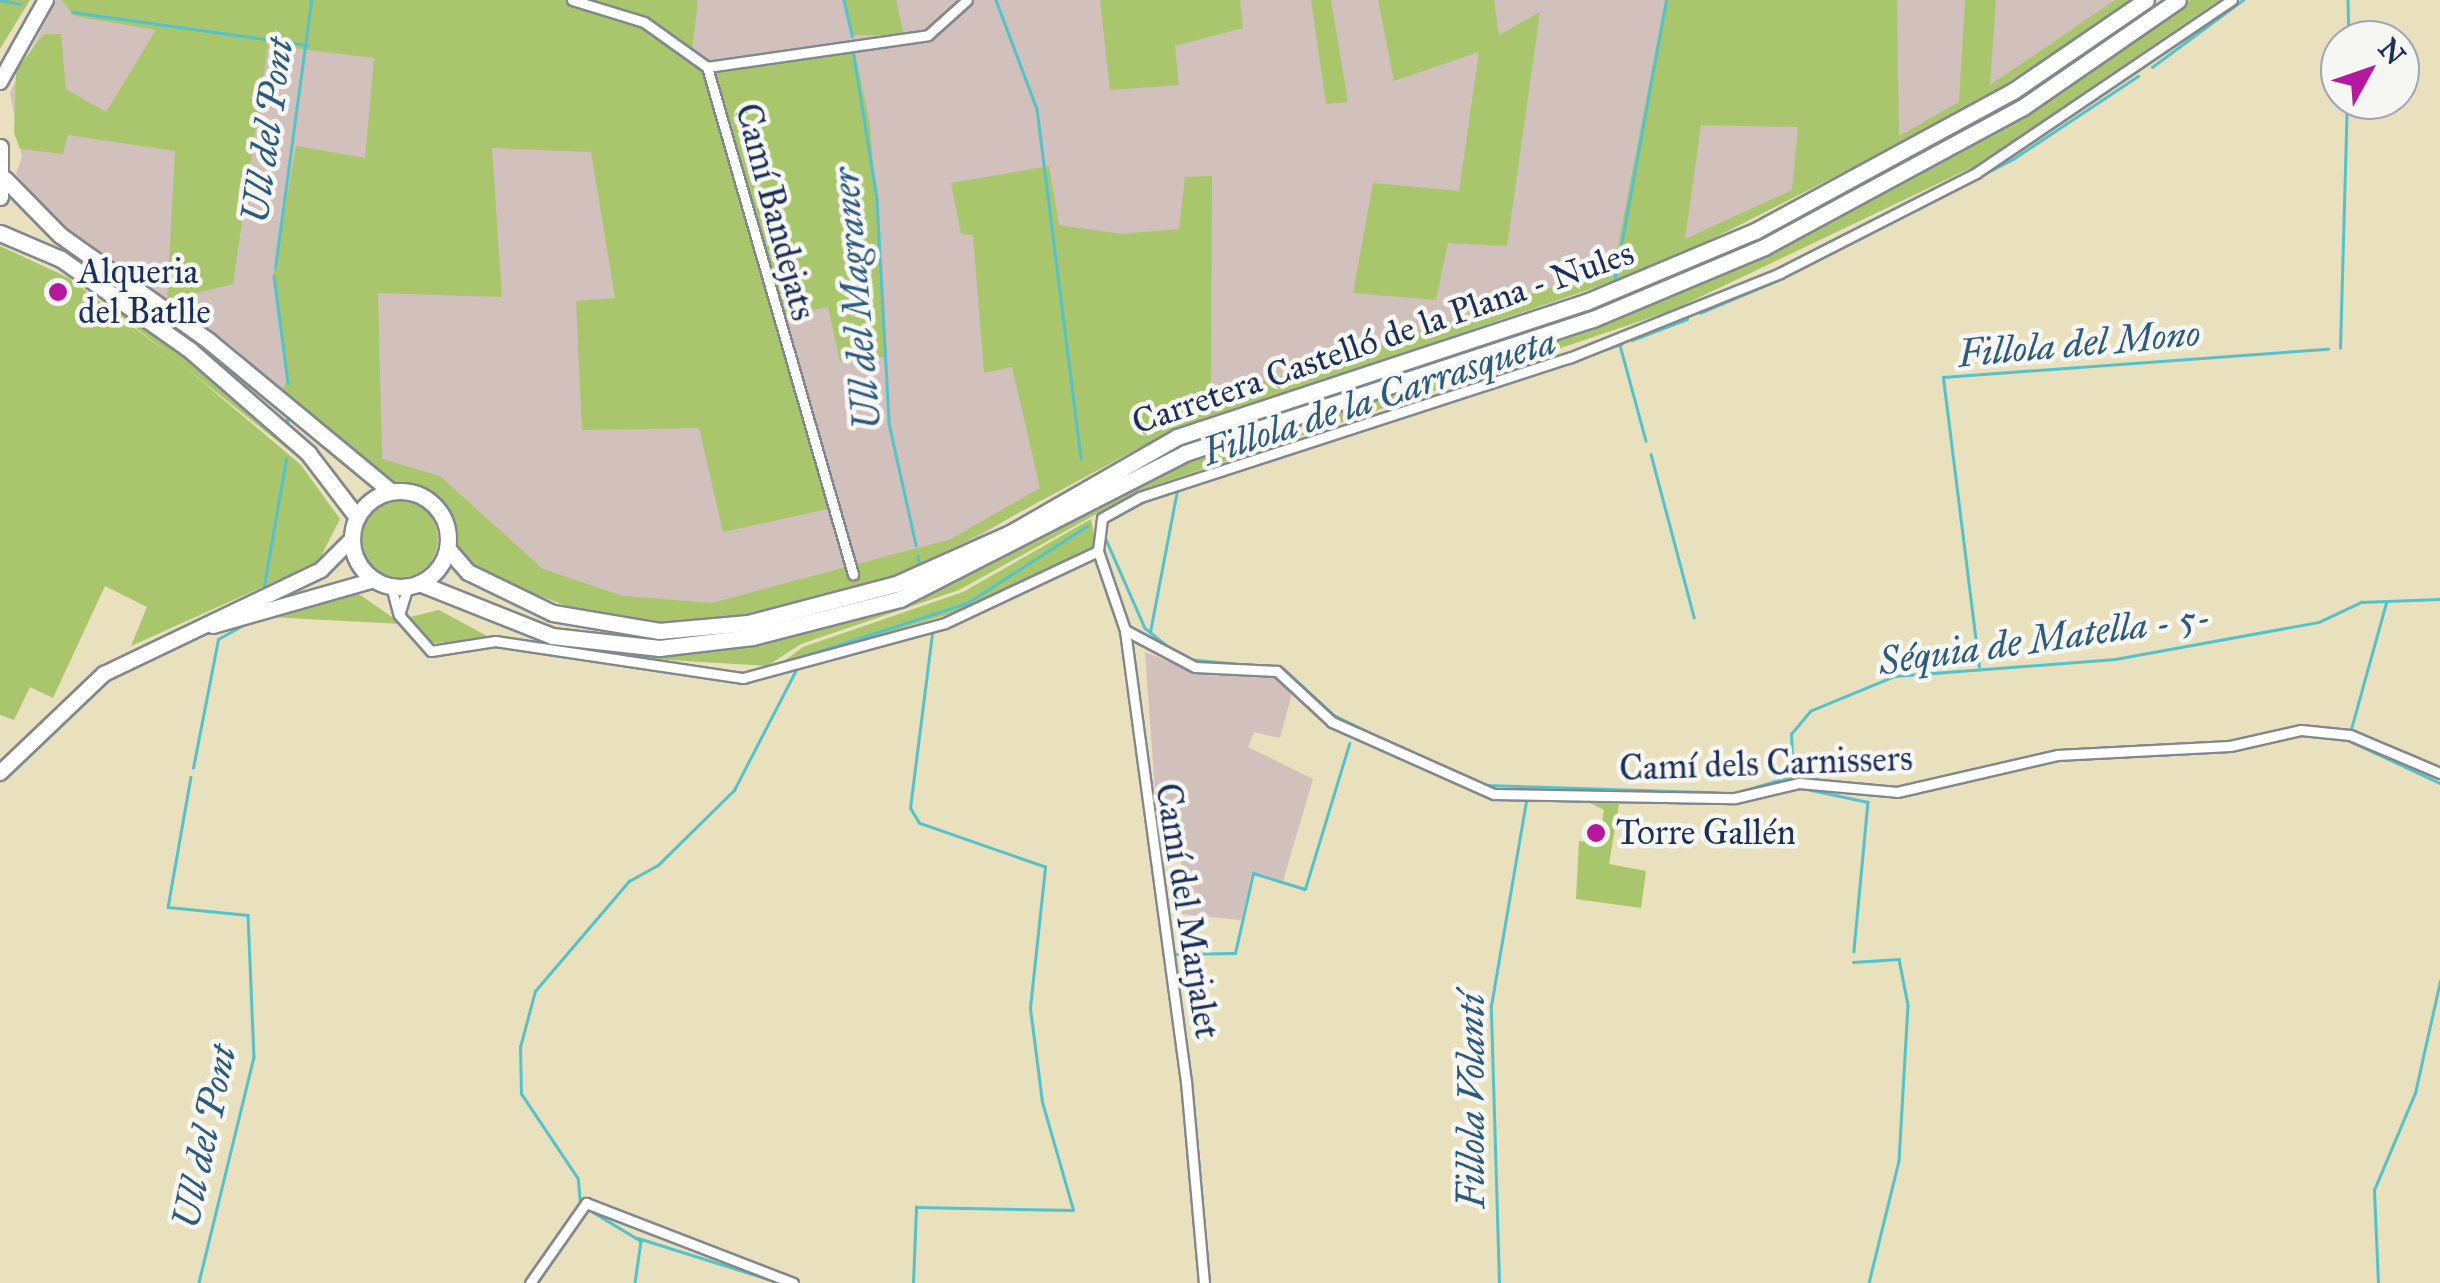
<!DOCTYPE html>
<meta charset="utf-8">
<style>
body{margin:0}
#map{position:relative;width:2440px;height:1283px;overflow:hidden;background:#e9e0be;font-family:"IM FELL Great Primer",serif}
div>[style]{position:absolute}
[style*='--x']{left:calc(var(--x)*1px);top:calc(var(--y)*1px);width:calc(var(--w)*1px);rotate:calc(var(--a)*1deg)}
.industrial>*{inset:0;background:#d1c0bc}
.green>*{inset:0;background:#a9c66d}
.round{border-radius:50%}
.stream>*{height:2.5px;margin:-1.25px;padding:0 1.25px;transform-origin:1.25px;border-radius:1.25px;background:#54c2cb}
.roads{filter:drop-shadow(2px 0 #82888e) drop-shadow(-2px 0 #82888e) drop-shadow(0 2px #82888e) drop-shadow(0 -2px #82888e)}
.minor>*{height:9px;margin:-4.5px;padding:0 4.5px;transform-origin:4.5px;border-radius:4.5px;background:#fff}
.secondary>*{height:14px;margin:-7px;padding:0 7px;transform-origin:7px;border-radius:7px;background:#fff}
.primary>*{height:15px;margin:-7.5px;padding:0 7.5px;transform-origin:7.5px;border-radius:7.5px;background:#fff}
.primary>.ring{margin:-7.5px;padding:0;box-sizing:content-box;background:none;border:15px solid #fff;border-radius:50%}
.dots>*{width:28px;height:28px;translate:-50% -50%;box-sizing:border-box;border:5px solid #f6f6f2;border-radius:50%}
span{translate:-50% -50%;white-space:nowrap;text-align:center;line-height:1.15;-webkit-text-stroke:9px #f6f6f2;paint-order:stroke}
.street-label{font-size:35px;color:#1b2f5e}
.poi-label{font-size:35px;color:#1b2f5e}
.left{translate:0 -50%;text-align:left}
.water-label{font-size:38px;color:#2c5b7f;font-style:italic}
.north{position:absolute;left:2320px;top:20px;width:100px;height:100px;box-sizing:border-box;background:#f6f6f2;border:2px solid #9ea6b7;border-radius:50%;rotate:50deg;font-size:28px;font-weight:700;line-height:40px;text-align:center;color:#1b2f5e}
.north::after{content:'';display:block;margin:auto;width:35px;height:45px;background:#b5179e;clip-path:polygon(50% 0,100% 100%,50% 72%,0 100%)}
</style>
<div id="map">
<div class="industrial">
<i style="clip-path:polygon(56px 0,2131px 0,2033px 69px,1683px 253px,1192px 421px,1110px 455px,971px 542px,732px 614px,573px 610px,427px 488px,355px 459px,232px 346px,53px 218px,16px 174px,22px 157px,10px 93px)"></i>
<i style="clip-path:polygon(1145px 652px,1201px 675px,1273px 677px,1292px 693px,1280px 738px,1254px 732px,1248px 747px,1313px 779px,1283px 881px,1252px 872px,1241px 920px,1182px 914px,1181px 849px,1159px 847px)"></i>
</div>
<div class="green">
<i style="clip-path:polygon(0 0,30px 0,0 49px)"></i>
<i style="clip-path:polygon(evenodd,61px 0,566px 0,643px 23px,703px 69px,853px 43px,870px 125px,887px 357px,840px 361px,828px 307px,773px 319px,832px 508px,723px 532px,699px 428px,582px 430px,576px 301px,615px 298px,591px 152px,492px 148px,502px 297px,378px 293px,382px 459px,440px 476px,543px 569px,623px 596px,712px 603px,951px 539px,1040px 488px,1012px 367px,984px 373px,973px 235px,961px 234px,951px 183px,1049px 166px,1059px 225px,1121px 234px,1179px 229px,1185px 177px,1212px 176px,1211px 399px,1614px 267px,1665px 0,1897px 0,1899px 136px,1959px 102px,1965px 0,1996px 0,1990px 85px,2115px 0,2133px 0,1966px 110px,1661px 265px,1165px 434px,907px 573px,746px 615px,668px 625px,595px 617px,485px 575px,460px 554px,439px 501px,383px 480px,280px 393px,289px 378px,273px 276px,296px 146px,365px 158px,374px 58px,268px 45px,233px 284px,167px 300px,175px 151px,68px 135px,63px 154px,20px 149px,14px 133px,16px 70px,44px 34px,61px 34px,66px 89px,106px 112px,156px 30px,75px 16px,61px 0,1701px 125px,1798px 127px,1792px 190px,1685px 239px,1701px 125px)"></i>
<i style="clip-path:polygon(584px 0,698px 0,692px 52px,657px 27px)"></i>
<i style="clip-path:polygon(845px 0,896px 0,904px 35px,852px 35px)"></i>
<i style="clip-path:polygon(1100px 0,1240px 0,1243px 28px,1175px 46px,1179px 85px,1110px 90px)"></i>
<i style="clip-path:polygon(1311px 0,1331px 0,1348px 102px,1326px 104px)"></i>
<i style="clip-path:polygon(1378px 0,1494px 0,1499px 35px,1540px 12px,1507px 246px,1448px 243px,1436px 300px,1353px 293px,1373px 183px,1459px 191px,1479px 52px,1394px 81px)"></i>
<i style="clip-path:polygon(2190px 0,2219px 0,1977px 165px,1673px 310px,1138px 491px,959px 590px,801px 644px,767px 666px,619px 657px,763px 641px,910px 602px,1178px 463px,1697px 284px,2019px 117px)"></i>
<i style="clip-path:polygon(0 239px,69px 270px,209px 372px,301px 460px,71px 276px)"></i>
<i style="clip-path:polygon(0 246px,69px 278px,179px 362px,301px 465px,340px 519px,318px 562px,131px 646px,147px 607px,105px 586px,53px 698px,30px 687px,14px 720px,0 715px)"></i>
<i class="round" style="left:360px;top:500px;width:78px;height:78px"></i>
<i style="clip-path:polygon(1091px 519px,1096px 545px,963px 610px,780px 664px,803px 647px,963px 592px)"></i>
<i style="clip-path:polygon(353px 590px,402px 624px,269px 617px,315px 606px)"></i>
<i style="clip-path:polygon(439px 610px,487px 636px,494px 638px,424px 644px,406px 618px)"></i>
<i style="clip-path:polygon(1586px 801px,1619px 804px,1609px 864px,1646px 871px,1641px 908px,1576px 899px,1579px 841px,1599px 843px,1604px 810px)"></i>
</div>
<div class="stream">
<i style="--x:0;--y:0;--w:21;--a:11"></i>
<i style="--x:844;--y:0;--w:37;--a:77"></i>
<i style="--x:996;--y:0;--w:116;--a:69.4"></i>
<i style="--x:1037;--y:109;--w:352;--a:82.8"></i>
<i style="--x:2348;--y:0;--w:40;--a:88.6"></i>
<i style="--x:72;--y:12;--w:238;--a:8"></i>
<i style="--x:853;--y:50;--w:151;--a:80.8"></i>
<i style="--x:877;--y:199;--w:224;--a:86.9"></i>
<i style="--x:889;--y:423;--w:125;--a:77.5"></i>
<i style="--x:2152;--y:67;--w:113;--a:-36.4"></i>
<i style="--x:1618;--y:262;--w:266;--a:-79.6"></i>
<i style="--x:275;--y:268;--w:270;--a:-82.3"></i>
<i style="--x:1794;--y:272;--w:246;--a:-27.3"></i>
<i style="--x:2013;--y:159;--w:150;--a:-33.6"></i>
<i style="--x:274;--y:276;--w:108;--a:82.5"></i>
<i style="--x:1615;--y:279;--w:5;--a:-90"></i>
<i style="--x:1700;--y:313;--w:88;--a:-22.8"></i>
<i style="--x:1632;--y:340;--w:59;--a:-20.9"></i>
<i style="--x:1620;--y:345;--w:99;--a:74.8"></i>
<i style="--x:2340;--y:348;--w:248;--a:-88.4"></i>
<i style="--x:1423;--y:410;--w:209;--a:-18.4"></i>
<i style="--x:287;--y:423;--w:5;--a:-90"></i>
<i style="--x:1651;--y:454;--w:169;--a:75.2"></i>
<i style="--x:1105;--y:537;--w:99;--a:66.3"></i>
<i style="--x:1145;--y:628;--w:35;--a:39"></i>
<i style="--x:918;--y:556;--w:5;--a:79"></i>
<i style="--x:264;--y:586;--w:129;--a:-80.2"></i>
<i style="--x:1150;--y:632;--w:145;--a:-79.2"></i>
<i style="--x:1177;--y:490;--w:151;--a:-18.2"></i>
<i style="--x:795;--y:659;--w:181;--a:-18"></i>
<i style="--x:967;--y:603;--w:143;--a:-32.7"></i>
<i style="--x:1187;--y:659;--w:96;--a:5.4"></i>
<i style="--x:1283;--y:668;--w:69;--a:42.7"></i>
<i style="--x:1334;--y:715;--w:66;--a:26.2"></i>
<i style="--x:1979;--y:667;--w:292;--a:-97.1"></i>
<i style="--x:1943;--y:377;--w:386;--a:-4.2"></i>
<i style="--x:2351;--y:729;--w:131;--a:-74.5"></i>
<i style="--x:2352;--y:742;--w:97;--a:25"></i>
<i style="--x:193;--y:768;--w:131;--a:-79"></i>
<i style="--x:218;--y:639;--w:33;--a:-29"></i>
<i style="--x:191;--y:777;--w:132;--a:100"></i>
<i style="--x:168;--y:907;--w:80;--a:5.7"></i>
<i style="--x:248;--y:915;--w:142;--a:87.6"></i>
<i style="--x:254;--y:1057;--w:233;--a:103.7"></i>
<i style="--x:1484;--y:785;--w:251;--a:1.8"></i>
<i style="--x:1735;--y:793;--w:60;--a:-16.3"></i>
<i style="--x:1793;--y:776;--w:42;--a:-92.7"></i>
<i style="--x:1791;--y:734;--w:30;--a:-50"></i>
<i style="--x:1810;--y:711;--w:92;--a:-22.4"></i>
<i style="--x:1895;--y:676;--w:221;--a:-4.4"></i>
<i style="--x:2115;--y:659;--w:207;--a:-10.3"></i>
<i style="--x:2319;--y:622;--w:47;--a:-25.5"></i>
<i style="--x:2361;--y:602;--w:79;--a:-2.2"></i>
<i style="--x:1802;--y:788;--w:67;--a:12"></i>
<i style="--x:1868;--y:802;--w:150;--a:95.4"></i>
<i style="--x:1172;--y:954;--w:63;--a:-0.9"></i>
<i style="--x:1235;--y:953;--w:82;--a:-77.3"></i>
<i style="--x:1253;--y:873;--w:54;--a:17.1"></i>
<i style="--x:1305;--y:889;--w:152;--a:-73.1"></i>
<i style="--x:1853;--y:962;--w:46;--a:-3.7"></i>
<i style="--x:1899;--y:959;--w:47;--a:78.9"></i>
<i style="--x:1908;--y:1005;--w:156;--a:93.3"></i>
<i style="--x:1899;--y:1161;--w:126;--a:103.8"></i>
<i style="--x:1191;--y:1085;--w:67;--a:84.9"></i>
<i style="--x:580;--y:1204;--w:25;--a:-95"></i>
<i style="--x:578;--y:1179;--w:102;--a:-123.8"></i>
<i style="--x:521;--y:1094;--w:47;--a:-91.2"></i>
<i style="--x:520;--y:1047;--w:58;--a:-75"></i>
<i style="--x:535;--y:991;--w:145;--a:-49.5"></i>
<i style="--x:629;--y:881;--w:33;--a:-29"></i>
<i style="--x:658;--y:865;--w:107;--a:-44.6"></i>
<i style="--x:734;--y:790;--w:133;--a:-62.7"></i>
<i style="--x:593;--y:1212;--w:56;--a:31.1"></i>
<i style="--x:641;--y:1241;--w:42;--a:98.1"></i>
<i style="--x:561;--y:1231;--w:32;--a:-56"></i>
<i style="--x:638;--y:1238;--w:150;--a:17.5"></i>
<i style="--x:913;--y:1283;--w:76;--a:-87.7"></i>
<i style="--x:916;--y:1207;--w:157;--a:1.1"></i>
<i style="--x:1073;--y:1210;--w:112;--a:-106"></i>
<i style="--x:1042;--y:1102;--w:95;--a:-97.3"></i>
<i style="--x:1030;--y:1008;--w:142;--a:-83.9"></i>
<i style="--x:1045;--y:867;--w:133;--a:-160.8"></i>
<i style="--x:919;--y:823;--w:17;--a:-121"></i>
<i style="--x:910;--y:808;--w:175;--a:-82.8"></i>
<i style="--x:1499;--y:1283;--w:277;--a:-91.7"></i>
<i style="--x:1491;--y:1006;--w:207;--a:-80.3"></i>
<i style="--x:2378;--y:1283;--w:93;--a:-92.5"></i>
<i style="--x:2374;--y:1190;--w:105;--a:-67.1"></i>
<i style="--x:2415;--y:1093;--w:115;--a:-77.4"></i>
</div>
<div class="roads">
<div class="minor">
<i style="--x:572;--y:0;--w:75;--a:17"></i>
<i style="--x:644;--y:22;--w:77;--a:35.5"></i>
<i style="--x:707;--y:67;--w:528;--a:73.94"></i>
<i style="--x:707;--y:67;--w:223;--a:-8.2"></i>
<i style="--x:928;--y:35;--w:52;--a:-41.9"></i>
<i style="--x:391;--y:586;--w:30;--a:75"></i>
<i style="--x:399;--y:615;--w:30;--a:-73"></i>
<i style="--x:399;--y:615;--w:48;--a:48.4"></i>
<i style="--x:431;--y:651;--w:65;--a:-8.9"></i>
<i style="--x:495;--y:641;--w:251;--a:8.5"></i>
<i style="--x:743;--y:678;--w:209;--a:-15.2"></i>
<i style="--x:945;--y:623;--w:169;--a:-25.2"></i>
<i style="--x:1125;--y:630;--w:79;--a:27.9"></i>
<i style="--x:1195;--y:667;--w:82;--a:2.8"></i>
<i style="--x:1277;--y:671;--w:75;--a:42.8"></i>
<i style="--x:1332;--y:722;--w:177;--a:24"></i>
<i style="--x:1494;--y:794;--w:241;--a:1"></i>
<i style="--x:1735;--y:798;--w:66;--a:-13.2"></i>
<i style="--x:1799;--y:783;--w:98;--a:5.2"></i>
<i style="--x:1897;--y:792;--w:164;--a:-13"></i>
<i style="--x:2057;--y:755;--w:173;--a:-3"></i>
<i style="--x:2230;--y:746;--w:73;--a:-12.7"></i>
<i style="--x:2301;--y:730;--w:49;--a:5.8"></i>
<i style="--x:2350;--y:735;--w:98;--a:22.9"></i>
<i style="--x:530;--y:1283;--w:98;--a:-55"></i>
<i style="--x:586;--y:1203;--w:222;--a:21.1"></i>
<i style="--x:1204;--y:1283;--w:202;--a:-95.1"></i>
<i style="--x:1186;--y:1082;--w:456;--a:-97.7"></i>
<i style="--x:1125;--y:630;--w:83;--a:-108.9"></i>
<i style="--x:1098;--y:551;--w:33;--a:-83"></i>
<i style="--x:1102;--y:518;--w:43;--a:-28.9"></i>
<i style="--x:1140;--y:497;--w:451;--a:-18"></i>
<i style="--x:1569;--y:358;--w:227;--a:-21.9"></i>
<i style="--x:1780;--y:273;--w:220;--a:-27"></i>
<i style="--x:1976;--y:173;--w:309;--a:-34.1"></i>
</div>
<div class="secondary">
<i style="--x:0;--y:82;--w:94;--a:-60.7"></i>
<i style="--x:213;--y:626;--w:168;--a:-15.9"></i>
<i style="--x:0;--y:773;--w:144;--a:-43.6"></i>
<i style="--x:104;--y:674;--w:241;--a:-25.6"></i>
<i style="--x:321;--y:570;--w:44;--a:-45"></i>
</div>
<div class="primary">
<i style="--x:0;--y:147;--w:50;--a:90"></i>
<i style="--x:5;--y:179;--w:78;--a:45.5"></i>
<i style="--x:60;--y:235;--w:183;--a:35.4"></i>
<i style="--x:209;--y:341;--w:235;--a:39.6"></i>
<i style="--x:0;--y:233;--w:66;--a:23.1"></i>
<i style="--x:61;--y:259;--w:158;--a:35.2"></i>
<i style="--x:190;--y:350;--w:157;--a:41.1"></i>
<i style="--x:308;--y:453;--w:81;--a:52.6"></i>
<i class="ring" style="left:352px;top:491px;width:81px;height:81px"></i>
<i style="--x:447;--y:548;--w:32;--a:49"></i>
<i style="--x:468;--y:572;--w:94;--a:25.8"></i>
<i style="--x:553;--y:613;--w:108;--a:9.6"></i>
<i style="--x:659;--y:631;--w:89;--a:-5.1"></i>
<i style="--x:748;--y:623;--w:153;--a:-14.8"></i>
<i style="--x:896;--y:584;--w:127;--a:-24.1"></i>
<i style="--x:1012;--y:532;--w:190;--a:-29.9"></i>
<i style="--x:1177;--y:437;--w:431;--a:-18.3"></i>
<i style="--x:1586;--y:302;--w:183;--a:-22.8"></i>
<i style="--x:1755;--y:231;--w:294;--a:-28.5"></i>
<i style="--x:2013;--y:91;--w:161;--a:-34.4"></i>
<i style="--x:419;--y:583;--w:143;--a:21.7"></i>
<i style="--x:552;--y:636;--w:108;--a:6.4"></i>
<i style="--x:659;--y:648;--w:94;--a:-6.7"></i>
<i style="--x:752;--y:637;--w:153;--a:-14.4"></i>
<i style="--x:900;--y:599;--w:320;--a:-27.1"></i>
<i style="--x:1185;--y:453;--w:429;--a:-18.2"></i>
<i style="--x:1593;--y:319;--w:186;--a:-22.8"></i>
<i style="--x:1764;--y:247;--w:294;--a:-28.4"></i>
<i style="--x:2023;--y:107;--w:188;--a:-34.6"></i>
</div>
</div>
<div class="dots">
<i style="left:58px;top:292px;background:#b5179e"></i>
<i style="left:1596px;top:833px;background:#b5179e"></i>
</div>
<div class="street-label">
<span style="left:775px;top:212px;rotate:75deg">Camí Bandejats</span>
<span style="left:1383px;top:338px;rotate:-19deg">Carretera Castelló de la Plana - Nules</span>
<span style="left:1766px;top:764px;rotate:-2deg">Camí dels Carnissers</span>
<span style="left:1187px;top:911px;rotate:81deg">Camí del Marjalet</span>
</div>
<div class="poi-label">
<span class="left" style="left:78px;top:292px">Alqueria<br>del Batlle</span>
<span class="left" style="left:1616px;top:833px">Torre Gallén</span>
</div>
<div class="water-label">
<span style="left:268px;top:131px;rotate:-82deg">Ull del Pont</span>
<span style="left:857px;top:299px;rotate:-95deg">Ull del Magraner</span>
<span style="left:2079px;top:344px;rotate:-5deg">Fillola del Mono</span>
<span style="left:1379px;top:397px;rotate:-18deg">Fillola de la Carrasqueta</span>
<span style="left:2045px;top:639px;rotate:-8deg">Séquia de Matella - 5-</span>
<span style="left:1472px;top:1101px;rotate:-90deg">Fillola Volantí</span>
<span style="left:205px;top:1137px;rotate:-78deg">Ull del Pont</span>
</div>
<div class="north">N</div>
</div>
